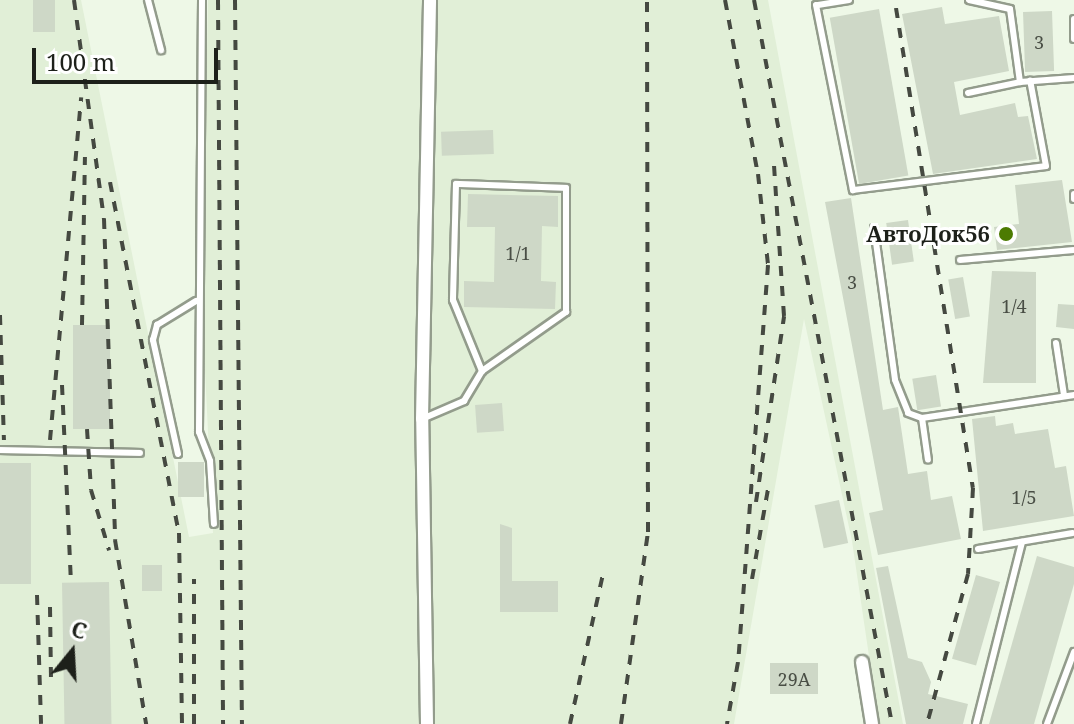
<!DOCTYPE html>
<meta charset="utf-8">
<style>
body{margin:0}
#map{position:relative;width:1074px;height:724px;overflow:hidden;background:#eef8e7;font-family:"Noto Serif",serif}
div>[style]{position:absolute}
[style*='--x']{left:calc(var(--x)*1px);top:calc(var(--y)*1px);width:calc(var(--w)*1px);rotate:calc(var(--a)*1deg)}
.built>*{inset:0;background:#e1efd7}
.building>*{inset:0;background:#ced8c7;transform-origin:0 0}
.roads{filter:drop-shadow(2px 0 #939c8c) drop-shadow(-2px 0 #939c8c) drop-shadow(0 2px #939c8c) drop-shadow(0 -2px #939c8c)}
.service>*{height:6px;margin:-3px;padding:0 3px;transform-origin:3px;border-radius:3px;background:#fff}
.minor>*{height:12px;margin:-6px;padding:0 6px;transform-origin:6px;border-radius:6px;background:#fff}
.rail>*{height:4px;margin-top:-2px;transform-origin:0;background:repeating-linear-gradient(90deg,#454941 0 10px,transparent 0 20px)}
.dots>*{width:22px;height:22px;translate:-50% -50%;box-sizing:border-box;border:4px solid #fff;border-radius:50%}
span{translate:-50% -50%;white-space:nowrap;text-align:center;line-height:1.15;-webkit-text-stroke:6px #fff;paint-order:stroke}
.number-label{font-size:18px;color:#494e45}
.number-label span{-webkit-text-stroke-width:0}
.poi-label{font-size:22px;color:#1d201a;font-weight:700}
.right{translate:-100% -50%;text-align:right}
.north{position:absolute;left:32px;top:612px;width:80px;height:80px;-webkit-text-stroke:6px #fff;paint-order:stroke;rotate:18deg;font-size:22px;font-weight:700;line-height:32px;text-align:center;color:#1d201a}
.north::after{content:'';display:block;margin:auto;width:28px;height:36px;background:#1d201a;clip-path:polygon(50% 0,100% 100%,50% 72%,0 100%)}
.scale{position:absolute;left:32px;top:48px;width:186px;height:36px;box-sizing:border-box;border:4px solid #1d201a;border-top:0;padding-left:10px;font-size:24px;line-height:28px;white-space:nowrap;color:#1d201a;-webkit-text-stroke:6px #fff;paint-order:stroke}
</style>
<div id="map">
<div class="built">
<i style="clip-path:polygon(0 0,81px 0,189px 537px,213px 533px,202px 310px,208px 0,768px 0,903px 724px,879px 724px,852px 541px,804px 319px,734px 724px,0 724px)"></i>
</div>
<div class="building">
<i style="left:33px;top:0;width:22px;height:32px"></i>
<i style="clip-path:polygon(942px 7px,945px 24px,999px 16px,1009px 71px,954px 82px,960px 115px,1015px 103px,1018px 117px,1028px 116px,1037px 159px,933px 174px,902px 14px)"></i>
<i style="left:879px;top:9px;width:169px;height:50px;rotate:80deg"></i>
<i style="left:1052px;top:11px;width:60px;height:29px;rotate:88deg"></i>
<i style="left:493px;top:130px;width:24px;height:52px;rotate:88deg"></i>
<i style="clip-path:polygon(1062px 180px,1072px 242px,997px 250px,994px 227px,1019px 224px,1015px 185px)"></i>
<i style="clip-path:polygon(468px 194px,558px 196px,558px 227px,542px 226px,541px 281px,556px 282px,555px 309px,464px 307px,464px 281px,494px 282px,495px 227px,467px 227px)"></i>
<i style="clip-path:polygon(851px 198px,883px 410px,898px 407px,908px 474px,927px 471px,931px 500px,952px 496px,961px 539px,878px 555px,869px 513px,883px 510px,825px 202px)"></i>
<i style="left:908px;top:220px;width:42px;height:22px;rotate:82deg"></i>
<i style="clip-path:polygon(992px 271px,1036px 272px,1036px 383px,983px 383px)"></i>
<i style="left:963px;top:277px;width:40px;height:15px;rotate:80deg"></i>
<i style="clip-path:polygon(1058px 304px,1074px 305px,1074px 329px,1056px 327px)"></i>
<i style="left:73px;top:325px;width:37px;height:104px"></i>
<i style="left:936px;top:375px;width:32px;height:24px;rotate:81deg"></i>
<i style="left:502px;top:403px;width:28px;height:27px;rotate:86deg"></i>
<i style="clip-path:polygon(995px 416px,996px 426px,1013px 423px,1015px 434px,1048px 429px,1055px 468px,1066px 466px,1074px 516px,983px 531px,972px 419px)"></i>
<i style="left:178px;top:462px;width:26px;height:35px"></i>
<i style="left:0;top:463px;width:31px;height:121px"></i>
<i style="left:839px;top:500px;width:44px;height:25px;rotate:78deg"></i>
<i style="clip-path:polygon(500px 524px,512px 528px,512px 581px,558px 581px,558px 612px,500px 612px)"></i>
<i style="clip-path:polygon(1037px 556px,1074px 567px,1074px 584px,1034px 724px,989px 724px)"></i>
<i style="left:142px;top:565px;width:20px;height:26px"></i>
<i style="clip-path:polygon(888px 566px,908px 658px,922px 662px,931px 682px,928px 694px,968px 704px,963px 724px,906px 724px,876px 568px)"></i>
<i style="left:976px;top:575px;width:25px;height:87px;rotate:16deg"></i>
<i style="left:109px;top:582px;width:142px;height:47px;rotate:89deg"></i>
<i style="left:818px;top:663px;width:31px;height:48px;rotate:90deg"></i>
</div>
<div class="roads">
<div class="service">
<i style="--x:148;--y:0;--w:52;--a:75.4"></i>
<i style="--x:202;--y:0;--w:432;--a:90.4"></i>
<i style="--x:199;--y:432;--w:31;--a:69"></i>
<i style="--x:210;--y:461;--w:63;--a:86.4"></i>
<i style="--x:849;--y:0;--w:33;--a:171"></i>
<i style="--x:816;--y:5;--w:189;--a:78.7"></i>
<i style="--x:853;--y:190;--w:194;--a:-7.1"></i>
<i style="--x:1046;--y:166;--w:87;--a:-100.5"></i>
<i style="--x:969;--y:0;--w:42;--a:12.4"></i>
<i style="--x:1010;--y:9;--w:74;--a:82.2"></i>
<i style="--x:1020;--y:82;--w:54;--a:-4.2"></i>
<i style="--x:1074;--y:19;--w:20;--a:90"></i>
<i style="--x:968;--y:93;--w:53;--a:-11.9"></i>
<i style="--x:1074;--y:194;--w:5;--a:90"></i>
<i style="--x:874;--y:228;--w:153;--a:82.1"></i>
<i style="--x:895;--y:380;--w:35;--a:68"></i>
<i style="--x:908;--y:413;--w:15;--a:20"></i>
<i style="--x:922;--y:418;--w:154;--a:-8.6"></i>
<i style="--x:960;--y:260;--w:114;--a:-5"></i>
<i style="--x:1056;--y:343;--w:53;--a:81.3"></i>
<i style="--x:922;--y:418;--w:42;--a:81.9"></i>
<i style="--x:422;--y:419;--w:46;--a:-23.2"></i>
<i style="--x:464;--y:401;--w:35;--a:-59"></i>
<i style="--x:482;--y:371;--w:103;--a:-35.1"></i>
<i style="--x:566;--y:312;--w:124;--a:-90"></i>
<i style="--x:566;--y:188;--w:110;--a:-177.9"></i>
<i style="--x:456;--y:184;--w:116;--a:91.5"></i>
<i style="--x:453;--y:300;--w:77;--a:67.8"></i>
<i style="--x:0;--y:450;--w:140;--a:1.2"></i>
<i style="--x:178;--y:454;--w:117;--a:-102.4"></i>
<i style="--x:153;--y:340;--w:16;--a:-75"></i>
<i style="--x:157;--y:325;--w:46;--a:-31.6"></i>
<i style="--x:978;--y:549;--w:96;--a:-9.6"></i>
<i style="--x:976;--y:724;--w:188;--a:-75.8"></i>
<i style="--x:1047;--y:724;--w:77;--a:-69.4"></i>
</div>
<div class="minor">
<i style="--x:862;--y:662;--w:63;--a:80.8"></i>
<i style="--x:427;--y:724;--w:305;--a:-90.9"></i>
<i style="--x:422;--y:419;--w:419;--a:-88.9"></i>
</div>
</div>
<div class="rail">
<i style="--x:74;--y:0;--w:221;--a:82.2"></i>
<i style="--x:104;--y:219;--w:321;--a:88"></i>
<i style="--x:115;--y:540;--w:187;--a:80.4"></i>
<i style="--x:218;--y:0;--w:724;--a:89.6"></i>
<i style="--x:235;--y:0;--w:724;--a:89.45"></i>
<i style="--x:725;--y:0;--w:177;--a:79.3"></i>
<i style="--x:758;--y:174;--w:92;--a:83.7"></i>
<i style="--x:768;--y:265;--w:398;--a:94.3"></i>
<i style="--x:738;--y:662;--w:63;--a:100.1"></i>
<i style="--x:754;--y:0;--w:737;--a:79.21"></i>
<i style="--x:896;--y:8;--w:486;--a:80.9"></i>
<i style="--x:973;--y:488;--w:86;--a:93.3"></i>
<i style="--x:968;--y:574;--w:156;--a:105.3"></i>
<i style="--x:110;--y:182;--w:358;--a:78.9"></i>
<i style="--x:179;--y:533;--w:191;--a:89.1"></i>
<i style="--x:0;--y:315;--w:125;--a:88.2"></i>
<i style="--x:82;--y:325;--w:168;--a:-89"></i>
<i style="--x:62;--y:385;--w:195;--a:87.4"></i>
<i style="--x:87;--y:429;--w:61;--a:86.2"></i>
<i style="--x:91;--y:490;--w:63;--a:73.3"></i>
<i style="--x:50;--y:440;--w:344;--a:-84.8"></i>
<i style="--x:756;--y:502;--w:188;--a:-81.4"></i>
<i style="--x:784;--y:316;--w:151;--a:-93.8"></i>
<i style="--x:752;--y:579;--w:91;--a:-79.9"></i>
<i style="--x:37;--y:595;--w:129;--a:88.2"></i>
<i style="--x:50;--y:607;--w:76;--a:89.2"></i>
<i style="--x:194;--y:724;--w:145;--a:-90"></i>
<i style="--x:570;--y:724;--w:154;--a:-77.6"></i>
<i style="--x:621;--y:724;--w:194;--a:-82"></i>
<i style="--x:648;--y:532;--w:532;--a:-90.11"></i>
</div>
<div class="dots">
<i style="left:1006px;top:234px;background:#4c7b02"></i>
</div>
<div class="number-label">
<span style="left:1039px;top:42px">3</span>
<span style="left:518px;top:253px">1/1</span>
<span style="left:852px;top:282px">3</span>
<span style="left:1014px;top:306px">1/4</span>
<span style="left:1024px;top:497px">1/5</span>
<span style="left:794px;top:679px">29А</span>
</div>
<div class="poi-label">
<span class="right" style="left:990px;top:234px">АвтоДок56</span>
</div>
<div class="north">С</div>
<div class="scale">100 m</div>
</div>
